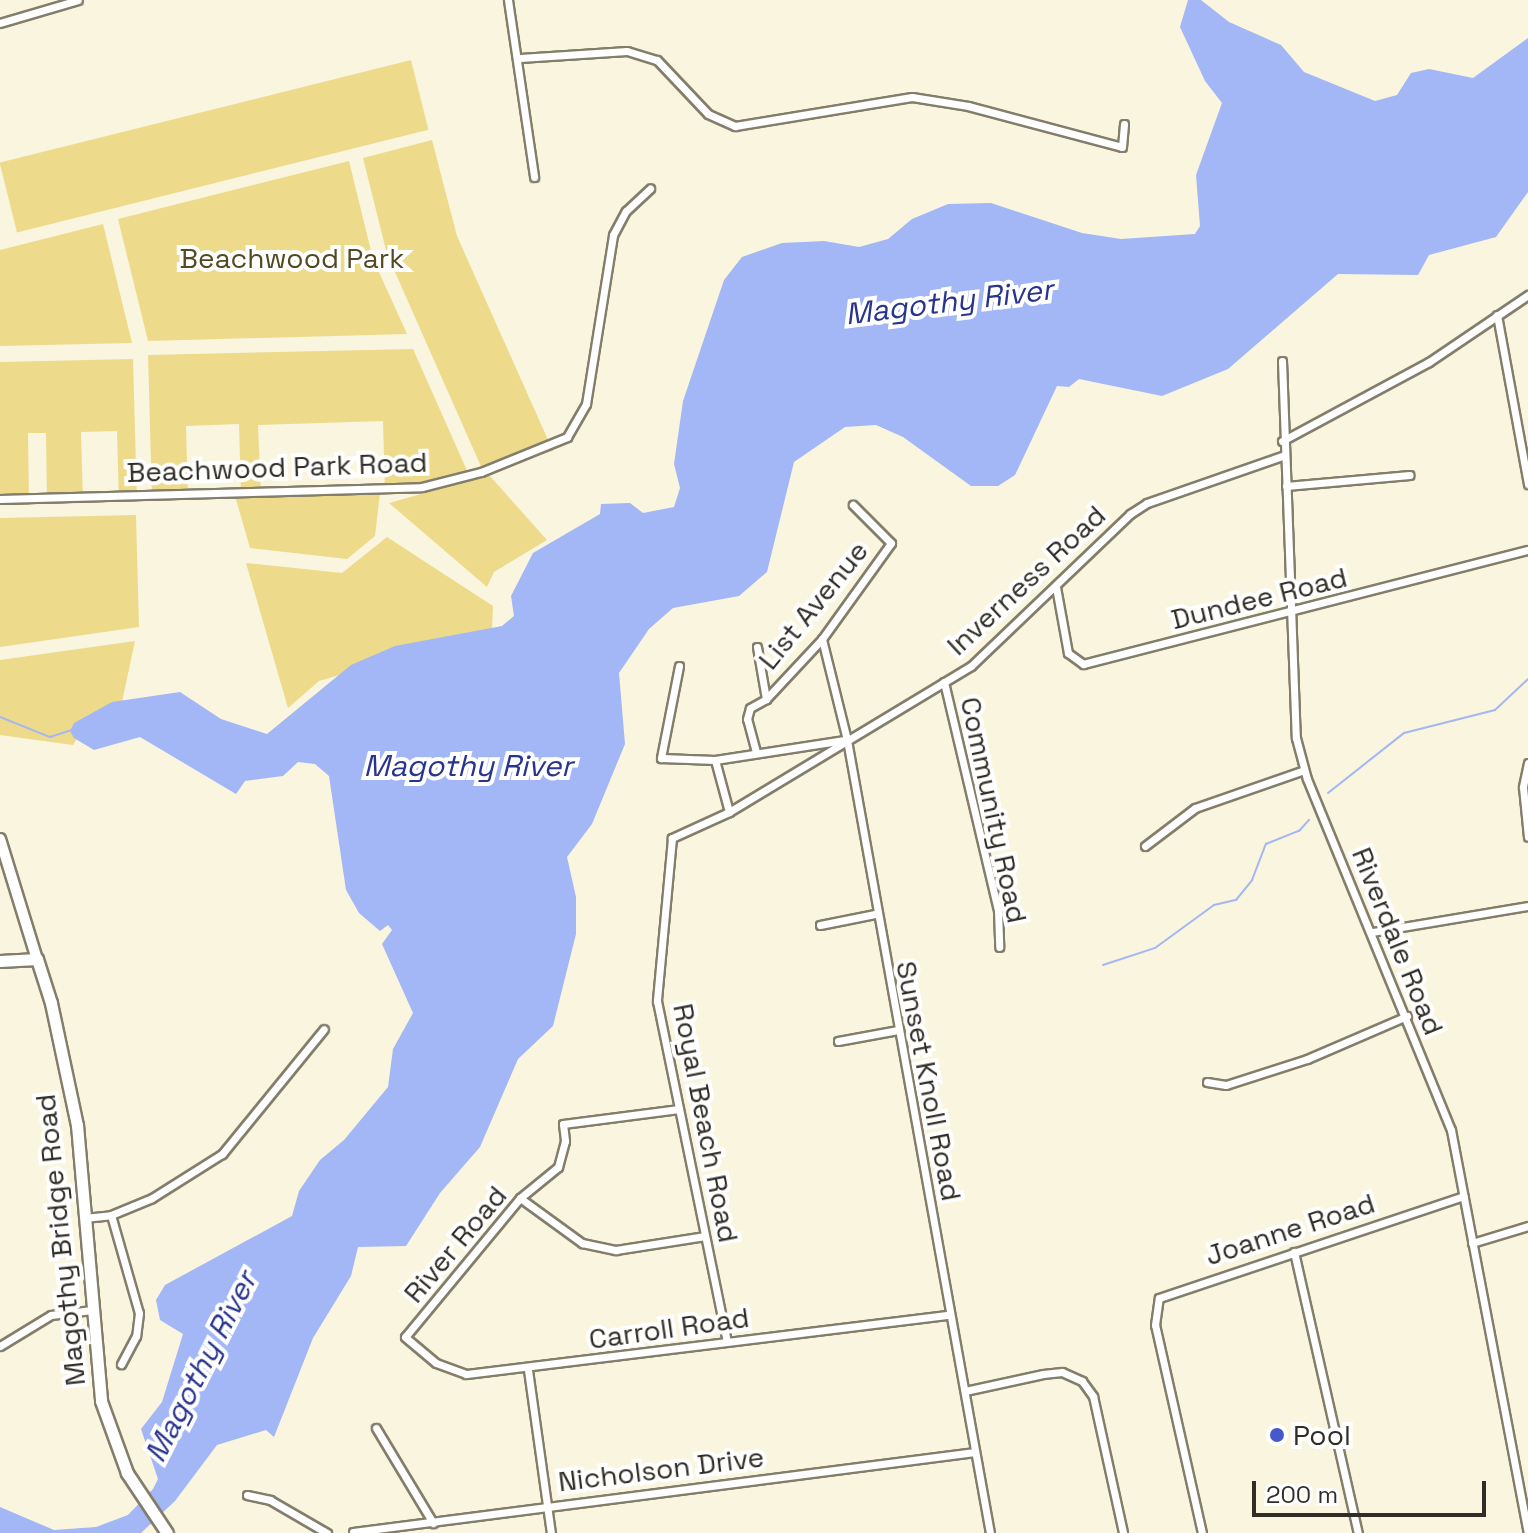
<!DOCTYPE html>
<style>
body{margin:0}
#map{position:relative;width:1528px;height:1533px;overflow:hidden;background:#f9f5df;font-family:"Space Grotesk",sans-serif}
div>[style]{position:absolute}
[style*='--x']{left:calc(var(--x)*1px);top:calc(var(--y)*1px);width:calc(var(--w)*1px);rotate:calc(var(--a)*1deg)}
.green>*{inset:0;background:#eddb8b;transform-origin:0 0}
.water>*{inset:0;background:#a3b6f5}
.stream>*{height:2px;margin:-1px;padding:0 1px;transform-origin:1px;border-radius:1px;background:#a3b6f5}
.roads{filter:drop-shadow(2px 0 #837e6b) drop-shadow(-2px 0 #837e6b) drop-shadow(0 2px #837e6b) drop-shadow(0 -2px #837e6b)}
.street>*{height:7px;margin:-3.5px;padding:0 3.5px;transform-origin:3.5px;border-radius:3.5px;background:#fff}
.secondary>*{height:10px;margin:-5px;padding:0 5px;transform-origin:5px;border-radius:5px;background:#fff}
.primary>*{height:11px;margin:-5.5px;padding:0 5.5px;transform-origin:5.5px;border-radius:5.5px;background:#fff}
.dots>*{width:22px;height:22px;translate:-50% -50%;box-sizing:border-box;border:4px solid #fff;border-radius:50%}
span{translate:-50% -50%;white-space:nowrap;text-align:center;line-height:1.15;-webkit-text-stroke:8px #fff;paint-order:stroke}
.park-label{font-size:28px;color:#534a23}
.street-label{font-size:28px;color:#2f2d25}
.poi-label{font-size:28px;color:#2f2d25}
.left{translate:0 -50%;text-align:left}
.water-label{font-size:30px;color:#28348d;font-style:italic}
.scale{position:absolute;left:1252px;top:1481px;width:234px;height:36px;box-sizing:border-box;border:4px solid #2f2d25;border-top:0;padding-left:10px;font-size:24px;line-height:28px;white-space:nowrap;color:#2f2d25;-webkit-text-stroke:6px #fff;paint-order:stroke}
</style>
<div id="map">
<div class="green">
<i style="left:411px;top:60px;width:72px;height:424px;rotate:76deg"></i>
<i style="clip-path:polygon(432px 140px,457px 236px,553px 451px,483px 471px,387px 254px,363px 158px)"></i>
<i style="clip-path:polygon(349px 161px,373px 259px,407px 334px,148px 341px,118px 219px)"></i>
<i style="clip-path:polygon(103px 224px,132px 343px,0 346px,0 250px)"></i>
<i style="clip-path:polygon(413px 349px,469px 475px,385px 493px,383px 421px,258px 425px,261px 495px,380px 493px,375px 536px,347px 559px,250px 548px,235px 496px,241px 495px,239px 424px,186px 426px,188px 497px,152px 498px,148px 355px)"></i>
<i style="clip-path:polygon(133px 359px,137px 502px,119px 502px,117px 431px,81px 432px,83px 503px,47px 504px,46px 433px,28px 433px,29px 505px,0 505px,0 362px)"></i>
<i style="clip-path:polygon(489px 475px,547px 540px,494px 572px,487px 587px,389px 503px)"></i>
<i style="clip-path:polygon(136px 515px,139px 627px,0 647px,0 518px)"></i>
<i style="clip-path:polygon(387px 537px,493px 606px,492px 630px,319px 681px,288px 708px,246px 563px,342px 573px)"></i>
<i style="clip-path:polygon(135px 641px,119px 716px,91px 715px,73px 745px,0 735px,0 660px)"></i>
</div>
<div class="water">
<i style="clip-path:polygon(1188px 0,1201px 0,1229px 22px,1281px 45px,1304px 72px,1375px 101px,1397px 95px,1411px 73px,1429px 69px,1473px 78px,1528px 38px,1528px 192px,1496px 237px,1429px 255px,1418px 275px,1338px 274px,1228px 369px,1162px 396px,1079px 379px,1069px 387px,1057px 386px,1015px 475px,998px 486px,971px 486px,903px 437px,876px 425px,845px 427px,794px 462px,767px 572px,739px 596px,673px 608px,649px 629px,619px 673px,625px 744px,592px 824px,567px 857px,576px 897px,576px 934px,553px 1026px,518px 1059px,480px 1147px,440px 1193px,406px 1246px,358px 1247px,351px 1276px,313px 1338px,274px 1437px,266px 1430px,217px 1445px,175px 1501px,141px 1533px,0 1533px,0 1507px,54px 1530px,96px 1527px,128px 1515px,153px 1489px,158px 1479px,141px 1429px,162px 1402px,183px 1334px,160px 1320px,156px 1300px,165px 1285px,292px 1216px,299px 1191px,320px 1160px,344px 1140px,388px 1087px,393px 1049px,413px 1013px,382px 944px,392px 930px,388px 925px,380px 931px,359px 913px,346px 890px,329px 776px,315px 764px,298px 762px,283px 776px,245px 781px,236px 794px,140px 737px,94px 750px,74px 738px,70px 731px,74px 723px,112px 702px,180px 692px,221px 719px,267px 734px,351px 665px,395px 646px,502px 626px,514px 616px,511px 596px,533px 553px,600px 514px,601px 504px,630px 503px,643px 513px,674px 507px,680px 488px,674px 464px,683px 401px,724px 280px,742px 257px,782px 243px,824px 241px,859px 247px,888px 239px,912px 219px,948px 204px,991px 203px,1082px 233px,1121px 239px,1195px 234px,1200px 226px,1196px 175px,1222px 103px,1205px 81px,1180px 27px)"></i>
</div>
<div class="stream">
<i style="--x:0;--y:717;--w:54;--a:21.8"></i>
<i style="--x:50;--y:737;--w:23;--a:-18"></i>
<i style="--x:1328;--y:793;--w:97;--a:-38.3"></i>
<i style="--x:1404;--y:733;--w:94;--a:-14.2"></i>
<i style="--x:1495;--y:710;--w:45;--a:-43.2"></i>
<i style="--x:1103;--y:965;--w:55;--a:-18.1"></i>
<i style="--x:1155;--y:948;--w:73;--a:-36.1"></i>
<i style="--x:1214;--y:905;--w:23;--a:-13"></i>
<i style="--x:1236;--y:900;--w:26;--a:-51"></i>
<i style="--x:1252;--y:880;--w:39;--a:-69"></i>
<i style="--x:1266;--y:844;--w:35;--a:-22"></i>
<i style="--x:1299;--y:831;--w:15;--a:-48"></i>
</div>
<div class="roads">
<div class="street">
<i style="--x:508;--y:0;--w:179;--a:81.6"></i>
<i style="--x:0;--y:23;--w:81;--a:-16.4"></i>
<i style="--x:520;--y:58;--w:107;--a:-3.7"></i>
<i style="--x:627;--y:51;--w:31;--a:17"></i>
<i style="--x:657;--y:60;--w:74;--a:46.6"></i>
<i style="--x:708;--y:114;--w:30;--a:24"></i>
<i style="--x:735;--y:126;--w:179;--a:-9.3"></i>
<i style="--x:912;--y:97;--w:57;--a:9.1"></i>
<i style="--x:968;--y:106;--w:159;--a:14.9"></i>
<i style="--x:1122;--y:147;--w:23;--a:-85"></i>
<i style="--x:1497;--y:315;--w:172;--a:79.6"></i>
<i style="--x:1282;--y:361;--w:377;--a:87.9"></i>
<i style="--x:1296;--y:738;--w:42;--a:75"></i>
<i style="--x:1307;--y:779;--w:379;--a:67.7"></i>
<i style="--x:1451;--y:1130;--w:410;--a:79.2"></i>
<i style="--x:1282;--y:441;--w:167;--a:-28.3"></i>
<i style="--x:1429;--y:362;--w:120;--a:-34.1"></i>
<i style="--x:1286;--y:486;--w:124;--a:-5.1"></i>
<i style="--x:0;--y:499;--w:422;--a:-1.6"></i>
<i style="--x:422;--y:487;--w:61;--a:-14.3"></i>
<i style="--x:481;--y:472;--w:93;--a:-22.1"></i>
<i style="--x:567;--y:437;--w:38;--a:-60"></i>
<i style="--x:586;--y:404;--w:171;--a:-80.9"></i>
<i style="--x:613;--y:235;--w:27;--a:-62"></i>
<i style="--x:626;--y:211;--w:33;--a:-43"></i>
<i style="--x:1056;--y:587;--w:67;--a:79.7"></i>
<i style="--x:1068;--y:653;--w:19;--a:36"></i>
<i style="--x:1083;--y:664;--w:459;--a:-14.4"></i>
<i style="--x:822;--y:639;--w:104;--a:76.1"></i>
<i style="--x:847;--y:740;--w:806;--a:79.78"></i>
<i style="--x:757;--y:647;--w:53;--a:80.2"></i>
<i style="--x:679;--y:666;--w:94;--a:101.1"></i>
<i style="--x:661;--y:758;--w:54;--a:2.1"></i>
<i style="--x:715;--y:760;--w:131;--a:-8.8"></i>
<i style="--x:944;--y:682;--w:234;--a:76.7"></i>
<i style="--x:998;--y:910;--w:37;--a:88"></i>
<i style="--x:756;--y:752;--w:34;--a:-105"></i>
<i style="--x:747;--y:719;--w:11;--a:-75"></i>
<i style="--x:750;--y:708;--w:18;--a:-29"></i>
<i style="--x:766;--y:699;--w:82;--a:-47"></i>
<i style="--x:822;--y:639;--w:118;--a:-54.3"></i>
<i style="--x:891;--y:543;--w:54;--a:-135"></i>
<i style="--x:715;--y:760;--w:54;--a:74.9"></i>
<i style="--x:729;--y:812;--w:63;--a:155.5"></i>
<i style="--x:672;--y:838;--w:164;--a:95.3"></i>
<i style="--x:657;--y:1001;--w:347;--a:78.4"></i>
<i style="--x:1528;--y:763;--w:25;--a:102"></i>
<i style="--x:1523;--y:787;--w:50;--a:84.3"></i>
<i style="--x:729;--y:812;--w:283;--a:-31.1"></i>
<i style="--x:971;--y:666;--w:220;--a:-43.7"></i>
<i style="--x:1130;--y:514;--w:20;--a:-33"></i>
<i style="--x:1147;--y:503;--w:143;--a:-19.2"></i>
<i style="--x:1145;--y:846;--w:63;--a:-37.2"></i>
<i style="--x:1195;--y:808;--w:115;--a:-19.2"></i>
<i style="--x:820;--y:925;--w:56;--a:-11.3"></i>
<i style="--x:1372;--y:932;--w:158;--a:-9.5"></i>
<i style="--x:838;--y:1041;--w:61;--a:-10.4"></i>
<i style="--x:1207;--y:1082;--w:19;--a:9"></i>
<i style="--x:1226;--y:1085;--w:85;--a:-17.8"></i>
<i style="--x:1307;--y:1059;--w:109;--a:-23.3"></i>
<i style="--x:679;--y:1109;--w:117;--a:172.6"></i>
<i style="--x:563;--y:1124;--w:17;--a:83"></i>
<i style="--x:565;--y:1141;--w:27;--a:105"></i>
<i style="--x:558;--y:1167;--w:49;--a:140.8"></i>
<i style="--x:520;--y:1198;--w:180;--a:129.6"></i>
<i style="--x:405;--y:1337;--w:40;--a:40"></i>
<i style="--x:436;--y:1363;--w:32;--a:20"></i>
<i style="--x:466;--y:1374;--w:487;--a:-7"></i>
<i style="--x:520;--y:1198;--w:77;--a:36"></i>
<i style="--x:582;--y:1243;--w:35;--a:12"></i>
<i style="--x:616;--y:1250;--w:90;--a:-8.9"></i>
<i style="--x:111;--y:1215;--w:102;--a:74.1"></i>
<i style="--x:139;--y:1313;--w:23;--a:97"></i>
<i style="--x:136;--y:1336;--w:32;--a:118"></i>
<i style="--x:84;--y:1218;--w:27;--a:-6"></i>
<i style="--x:111;--y:1215;--w:44;--a:-22.5"></i>
<i style="--x:152;--y:1198;--w:83;--a:-32.2"></i>
<i style="--x:222;--y:1154;--w:161;--a:-50.8"></i>
<i style="--x:1472;--y:1243;--w:59;--a:-16.9"></i>
<i style="--x:1294;--y:1252;--w:288;--a:77.2"></i>
<i style="--x:0;--y:1346;--w:60;--a:-31.3"></i>
<i style="--x:51;--y:1315;--w:39;--a:-7"></i>
<i style="--x:528;--y:1370;--w:165;--a:82"></i>
<i style="--x:965;--y:1391;--w:80;--a:-12.3"></i>
<i style="--x:1043;--y:1374;--w:19;--a:-6"></i>
<i style="--x:1062;--y:1372;--w:22;--a:24"></i>
<i style="--x:1082;--y:1381;--w:19;--a:54"></i>
<i style="--x:1093;--y:1396;--w:140;--a:77.6"></i>
<i style="--x:376;--y:1428;--w:111;--a:59"></i>
<i style="--x:247;--y:1495;--w:24;--a:12"></i>
<i style="--x:270;--y:1500;--w:66;--a:30.1"></i>
<i style="--x:353;--y:1532;--w:627;--a:-7.33"></i>
<i style="--x:1202;--y:1533;--w:213;--a:-102.7"></i>
<i style="--x:1155;--y:1325;--w:27;--a:-82"></i>
<i style="--x:1159;--y:1298;--w:321;--a:-18.5"></i>
</div>
<div class="secondary">
<i style="--x:0;--y:839;--w:126;--a:72.9"></i>
</div>
<div class="primary">
<i style="--x:0;--y:961;--w:37;--a:-3"></i>
<i style="--x:37;--y:959;--w:46;--a:72.3"></i>
<i style="--x:51;--y:1003;--w:125;--a:78"></i>
<i style="--x:77;--y:1125;--w:277;--a:85"></i>
<i style="--x:101;--y:1401;--w:77;--a:70.1"></i>
<i style="--x:127;--y:1473;--w:72;--a:56.3"></i>
</div>
</div>
<div class="dots">
<i style="left:1277px;top:1435px;background:#4559cd"></i>
</div>
<div class="park-label">
<span style="left:292px;top:258px">Beachwood Park</span>
</div>
<div class="street-label">
<span style="left:277px;top:467px;rotate:-2deg">Beachwood Park Road</span>
<span style="left:1026px;top:580px;rotate:-43deg">Inverness Road</span>
<span style="left:1259px;top:598px;rotate:-14deg">Dundee Road</span>
<span style="left:813px;top:605px;rotate:-51deg">List Avenue</span>
<span style="left:994px;top:810px;rotate:78deg">Community Road</span>
<span style="left:1398px;top:941px;rotate:68deg">Riverdale Road</span>
<span style="left:929px;top:1081px;rotate:79deg">Sunset Knoll Road</span>
<span style="left:706px;top:1123px;rotate:79deg">Royal Beach Road</span>
<span style="left:1290px;top:1229px;rotate:-18deg">Joanne Road</span>
<span style="left:60px;top:1240px;rotate:-96deg">Magothy Bridge Road</span>
<span style="left:455px;top:1244px;rotate:-50deg">River Road</span>
<span style="left:669px;top:1328px;rotate:-8deg">Carroll Road</span>
<span style="left:661px;top:1469px;rotate:-7deg">Nicholson Drive</span>
</div>
<div class="poi-label">
<span class="left" style="left:1293px;top:1435px">Pool</span>
</div>
<div class="water-label">
<span style="left:949px;top:302px;rotate:-7deg">Magothy River</span>
<span style="left:468px;top:766px">Magothy River</span>
<span style="left:201px;top:1367px;rotate:-63deg">Magothy River</span>
</div>
<div class="scale">200 m</div>
</div>
